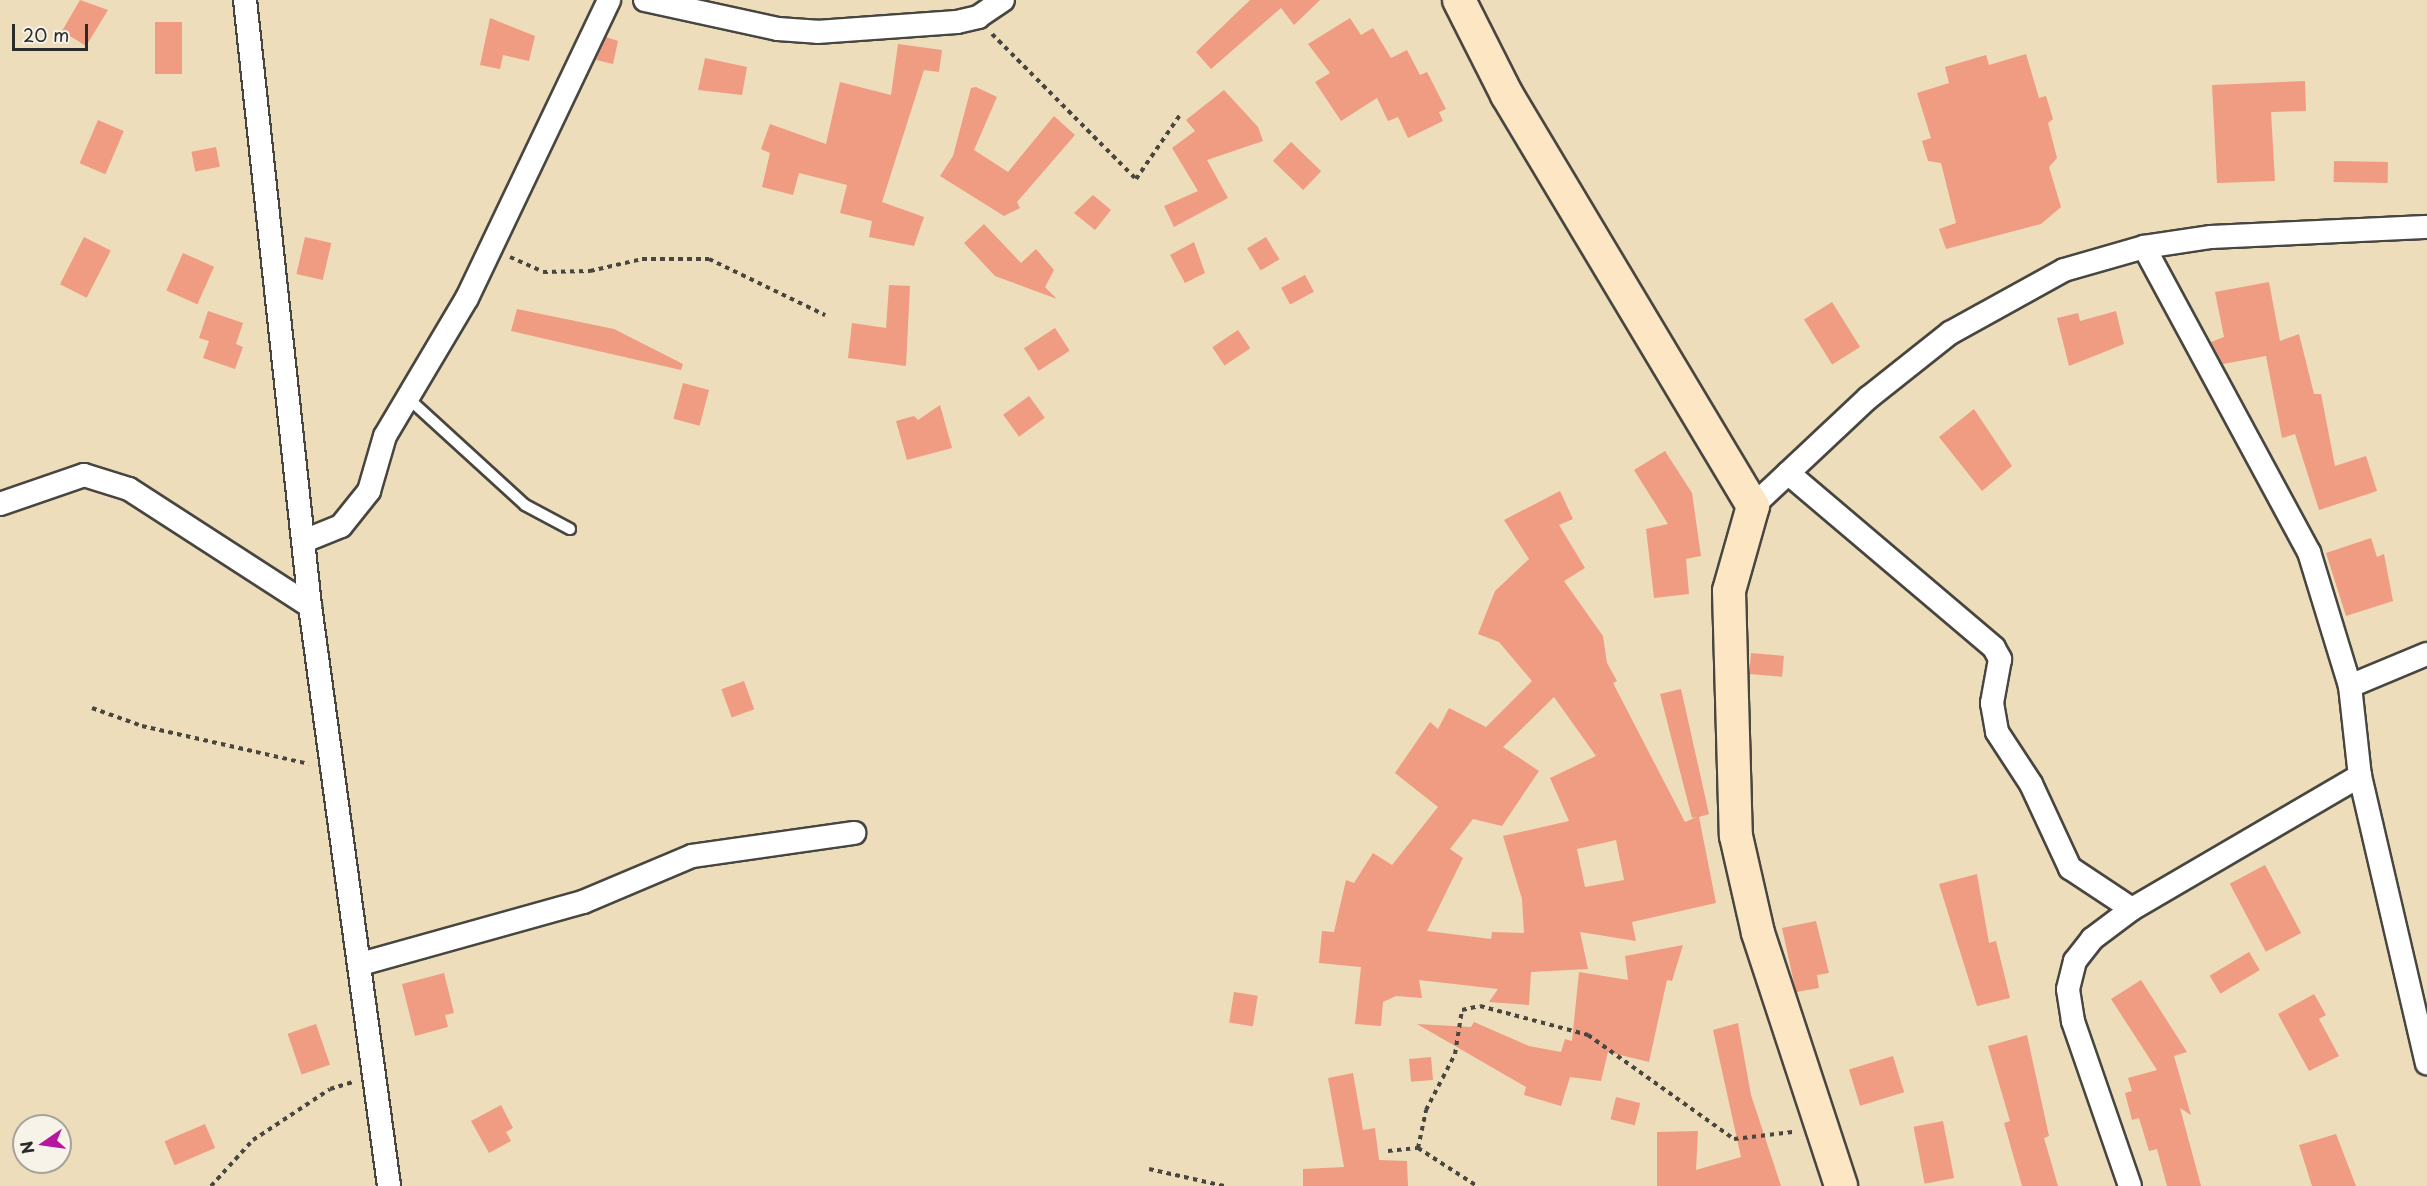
<!DOCTYPE html>
<style>
body{margin:0}
#map{position:relative;width:2427px;height:1186px;overflow:hidden;background:#eeddba;font-family:"Playpen Sans",sans-serif}
div>[style]{position:absolute}
[style*='--x']{left:calc(var(--x)*1px);top:calc(var(--y)*1px);width:calc(var(--w)*1px);rotate:calc(var(--a)*1deg)}
.building>*{inset:0;background:#ef9c83;transform-origin:0 0}
.path>*{height:4px;margin-top:-2px;transform-origin:0;background:repeating-linear-gradient(90deg,#484640 0 4.5px,transparent 0 9px)}
.roads{filter:drop-shadow(2px 0 #484640) drop-shadow(-2px 0 #484640) drop-shadow(0 2px #484640) drop-shadow(0 -2px #484640)}
.lane>*{height:10px;margin:-5px;padding:0 5px;transform-origin:5px;border-radius:5px;background:#fff}
.street>*{height:22px;margin:-11px;padding:0 11px;transform-origin:11px;border-radius:11px;background:#fff}
.secondary>*{height:32px;margin:-16px;padding:0 16px;transform-origin:16px;border-radius:16px;background:#fce6c4}
span{translate:-50% -50%;white-space:nowrap;text-align:center;line-height:1.15;-webkit-text-stroke:5px #f7f3e8;paint-order:stroke}
.north{position:absolute;left:12px;top:1114px;width:60px;height:60px;box-sizing:border-box;background:#f7f3e8;border:2px solid #a5a39c;border-radius:50%;rotate:257deg;font-size:16px;font-weight:700;line-height:24px;text-align:center;color:#2b2b2b}
.north::after{content:'';display:block;margin:auto;width:21px;height:27px;background:#b5179e;clip-path:polygon(50% 0,100% 100%,50% 72%,0 100%)}
.scale{position:absolute;left:12px;top:24px;width:76px;height:27px;box-sizing:border-box;border:3px solid #2b2b2b;border-top:0;padding-left:8px;font-size:18px;line-height:21px;white-space:nowrap;color:#2b2b2b;-webkit-text-stroke:4px #f7f3e8;paint-order:stroke}
</style>
<div id="map">
<div class="building">
<i style="clip-path:polygon(80px 0,108px 10px,86px 46px,62px 31px)"></i>
<i style="clip-path:polygon(1250px 0,1320px 0,1294px 25px,1281px 8px,1211px 69px,1196px 52px)"></i>
<i style="clip-path:polygon(490px 18px,535px 36px,529px 61px,503px 55px,500px 69px,480px 65px)"></i>
<i style="clip-path:polygon(1350px 18px,1361px 35px,1373px 28px,1391px 58px,1407px 50px,1420px 75px,1427px 72px,1446px 109px,1439px 112px,1443px 121px,1408px 138px,1398px 117px,1388px 121px,1377px 98px,1341px 121px,1315px 82px,1330px 73px,1308px 44px)"></i>
<i style="left:155px;top:22px;width:27px;height:52px"></i>
<i style="clip-path:polygon(606px 37px,618px 41px,613px 64px,596px 60px)"></i>
<i style="clip-path:polygon(898px 44px,942px 50px,939px 72px,924px 70px,882px 202px,924px 217px,914px 246px,869px 237px,872px 221px,840px 213px,847px 185px,799px 173px,793px 195px,762px 187px,770px 153px,761px 149px,770px 124px,826px 144px,840px 82px,891px 95px)"></i>
<i style="clip-path:polygon(2026px 54px,2039px 98px,2046px 96px,2053px 119px,2048px 123px,2057px 158px,2049px 167px,2061px 207px,2041px 224px,1946px 249px,1939px 229px,1956px 223px,1941px 163px,1928px 161px,1922px 141px,1931px 138px,1917px 93px,1949px 83px,1945px 67px,1986px 55px,1989px 65px)"></i>
<i style="clip-path:polygon(705px 58px,747px 67px,742px 95px,698px 90px)"></i>
<i style="clip-path:polygon(2305px 81px,2306px 111px,2271px 112px,2275px 181px,2217px 183px,2212px 85px)"></i>
<i style="clip-path:polygon(976px 87px,997px 97px,974px 150px,1008px 172px,1054px 116px,1075px 135px,1017px 202px,1020px 208px,1004px 216px,940px 176px,953px 156px,971px 88px)"></i>
<i style="clip-path:polygon(1224px 90px,1258px 127px,1263px 141px,1207px 160px,1228px 198px,1174px 227px,1164px 206px,1198px 191px,1172px 148px,1195px 131px,1186px 120px)"></i>
<i style="left:98px;top:120px;width:28px;height:47px;rotate:23deg"></i>
<i style="left:1291px;top:142px;width:42px;height:26px;rotate:44deg"></i>
<i style="left:216px;top:147px;width:20px;height:25px;rotate:79deg"></i>
<i style="left:2334px;top:161px;width:54px;height:21px;rotate:1deg"></i>
<i style="clip-path:polygon(1093px 195px,1111px 210px,1095px 230px,1074px 213px)"></i>
<i style="clip-path:polygon(984px 224px,1021px 263px,1036px 249px,1054px 270px,1045px 287px,1057px 299px,995px 276px,964px 243px)"></i>
<i style="left:84px;top:237px;width:30px;height:53px;rotate:27deg"></i>
<i style="left:305px;top:237px;width:27px;height:38px;rotate:13deg"></i>
<i style="left:1266px;top:237px;width:26px;height:22px;rotate:59deg"></i>
<i style="clip-path:polygon(1194px 242px,1205px 273px,1185px 283px,1170px 255px)"></i>
<i style="left:183px;top:253px;width:34px;height:41px;rotate:24deg"></i>
<i style="left:1305px;top:275px;width:19px;height:27px;rotate:62deg"></i>
<i style="clip-path:polygon(2269px 282px,2280px 341px,2299px 334px,2314px 394px,2321px 394px,2335px 466px,2366px 456px,2377px 491px,2319px 510px,2295px 434px,2282px 438px,2266px 356px,2223px 364px,2211px 342px,2224px 337px,2215px 292px)"></i>
<i style="clip-path:polygon(889px 285px,910px 286px,906px 366px,848px 358px,852px 323px,886px 328px)"></i>
<i style="left:1832px;top:302px;width:53px;height:33px;rotate:58deg"></i>
<i style="clip-path:polygon(517px 309px,614px 329px,683px 364px,681px 370px,511px 331px)"></i>
<i style="clip-path:polygon(208px 311px,243px 323px,236px 344px,243px 347px,235px 369px,203px 358px,209px 341px,199px 338px)"></i>
<i style="clip-path:polygon(2116px 311px,2124px 344px,2069px 366px,2057px 318px,2078px 313px,2080px 321px)"></i>
<i style="left:1055px;top:328px;width:27px;height:37px;rotate:57deg"></i>
<i style="left:1238px;top:330px;width:22px;height:31px;rotate:56deg"></i>
<i style="left:683px;top:383px;width:27px;height:37px;rotate:15deg"></i>
<i style="left:1029px;top:396px;width:27px;height:32px;rotate:54deg"></i>
<i style="clip-path:polygon(940px 405px,952px 448px,907px 460px,896px 421px,914px 416px,918px 420px)"></i>
<i style="clip-path:polygon(1974px 409px,2012px 466px,1982px 491px,1939px 437px)"></i>
<i style="clip-path:polygon(1665px 451px,1692px 493px,1701px 556px,1686px 559px,1689px 594px,1654px 598px,1646px 529px,1668px 524px,1634px 470px)"></i>
<i style="clip-path:polygon(evenodd,1560px 491px,1573px 519px,1559px 525px,1585px 568px,1564px 581px,1603px 636px,1607px 663px,1617px 681px,1613px 683px,1685px 822px,1697px 817px,1692px 818px,1660px 694px,1681px 689px,1709px 814px,1699px 817px,1716px 903px,1632px 922px,1636px 941px,1580px 932px,1588px 969px,1531px 972px,1529px 1005px,1489px 1002px,1498px 989px,1419px 980px,1422px 998px,1396px 996px,1383px 1002px,1381px 1026px,1355px 1024px,1361px 967px,1319px 963px,1322px 931px,1334px 932px,1346px 880px,1354px 883px,1373px 853px,1392px 865px,1438px 807px,1395px 773px,1430px 722px,1438px 729px,1449px 708px,1486px 727px,1532px 681px,1499px 642px,1478px 634px,1495px 591px,1529px 559px,1504px 520px,1560px 491px,1554px 697px,1596px 756px,1550px 778px,1569px 821px,1503px 836px,1522px 899px,1524px 933px,1492px 932px,1491px 939px,1427px 931px,1463px 858px,1450px 849px,1473px 819px,1502px 826px,1539px 771px,1503px 747px,1554px 697px,1560px 491px,1616px 840px,1624px 880px,1585px 887px,1577px 849px,1616px 840px)"></i>
<i style="clip-path:polygon(2371px 538px,2377px 557px,2384px 554px,2393px 601px,2346px 616px,2326px 553px)"></i>
<i style="left:1751px;top:653px;width:33px;height:21px;rotate:5deg"></i>
<i style="left:744px;top:681px;width:30px;height:24px;rotate:70deg"></i>
<i style="left:2265px;top:865px;width:77px;height:40px;rotate:62deg"></i>
<i style="clip-path:polygon(1977px 874px,1989px 943px,1996px 941px,2010px 998px,1977px 1006px,1939px 884px)"></i>
<i style="clip-path:polygon(1816px 921px,1829px 973px,1817px 975px,1819px 988px,1796px 992px,1782px 928px)"></i>
<i style="clip-path:polygon(1683px 945px,1672px 981px,1667px 980px,1649px 1062px,1608px 1052px,1601px 1081px,1570px 1077px,1561px 1106px,1524px 1095px,1526px 1087px,1417px 1024px,1471px 1027px,1474px 1022px,1529px 1046px,1561px 1052px,1565px 1039px,1572px 1041px,1579px 972px,1628px 980px,1625px 956px)"></i>
<i style="left:2249px;top:952px;width:21px;height:46px;rotate:59deg"></i>
<i style="clip-path:polygon(444px 973px,454px 1013px,445px 1015px,448px 1027px,415px 1036px,402px 984px)"></i>
<i style="clip-path:polygon(2141px 980px,2187px 1052px,2174px 1056px,2191px 1115px,2180px 1108px,2201px 1186px,2167px 1186px,2157px 1149px,2149px 1151px,2139px 1118px,2132px 1120px,2125px 1093px,2132px 1091px,2128px 1078px,2157px 1070px,2111px 999px)"></i>
<i style="left:1234px;top:992px;width:24px;height:31px;rotate:9deg"></i>
<i style="clip-path:polygon(2314px 994px,2326px 1015px,2319px 1019px,2339px 1056px,2309px 1071px,2278px 1014px)"></i>
<i style="clip-path:polygon(1738px 1023px,1751px 1095px,1781px 1186px,1657px 1186px,1657px 1132px,1698px 1131px,1696px 1170px,1741px 1157px,1713px 1030px)"></i>
<i style="left:316px;top:1024px;width:43px;height:30px;rotate:71deg"></i>
<i style="clip-path:polygon(2027px 1035px,2049px 1136px,2044px 1138px,2058px 1186px,2022px 1186px,2004px 1123px,2010px 1121px,1988px 1046px)"></i>
<i style="left:1893px;top:1056px;width:38px;height:46px;rotate:73deg"></i>
<i style="left:1431px;top:1057px;width:23px;height:22px;rotate:85deg"></i>
<i style="clip-path:polygon(1353px 1073px,1363px 1130px,1375px 1128px,1379px 1160px,1407px 1161px,1408px 1186px,1303px 1186px,1303px 1169px,1344px 1167px,1328px 1078px)"></i>
<i style="left:1616px;top:1097px;width:25px;height:23px;rotate:14deg"></i>
<i style="clip-path:polygon(501px 1105px,513px 1128px,506px 1132px,511px 1141px,489px 1153px,471px 1121px)"></i>
<i style="left:1943px;top:1121px;width:58px;height:30px;rotate:79deg"></i>
<i style="left:205px;top:1124px;width:26px;height:44px;rotate:67deg"></i>
<i style="clip-path:polygon(2336px 1134px,2356px 1186px,2312px 1186px,2299px 1145px)"></i>
</div>
<div class="path">
<i style="--x:992;--y:34;--w:204;--a:45.2"></i>
<i style="--x:1136;--y:179;--w:78;--a:-55.5"></i>
<i style="--x:510;--y:257;--w:36;--a:24"></i>
<i style="--x:543;--y:272;--w:47;--a:-1.2"></i>
<i style="--x:590;--y:271;--w:53;--a:-13"></i>
<i style="--x:642;--y:259;--w:67;--a:0"></i>
<i style="--x:709;--y:259;--w:129;--a:25.8"></i>
<i style="--x:92;--y:708;--w:53;--a:19.8"></i>
<i style="--x:142;--y:726;--w:171;--a:12.8"></i>
<i style="--x:1418;--y:1148;--w:70;--a:32.8"></i>
<i style="--x:1388;--y:1151;--w:30;--a:-6"></i>
<i style="--x:1418;--y:1148;--w:39;--a:-78"></i>
<i style="--x:1426;--y:1110;--w:63;--a:-62.6"></i>
<i style="--x:1455;--y:1054;--w:45;--a:-81"></i>
<i style="--x:1462;--y:1010;--w:18;--a:-13"></i>
<i style="--x:1480;--y:1006;--w:112;--a:15"></i>
<i style="--x:1588;--y:1035;--w:179;--a:35.5"></i>
<i style="--x:1734;--y:1139;--w:59;--a:-6.8"></i>
<i style="--x:1149;--y:1169;--w:77;--a:12.8"></i>
<i style="--x:211;--y:1186;--w:62;--a:-47.6"></i>
<i style="--x:253;--y:1140;--w:92;--a:-33.5"></i>
<i style="--x:330;--y:1089;--w:24;--a:-17"></i>
</div>
<div class="roads">
<div class="lane">
<i style="--x:409;--y:399;--w:157;--a:42.4"></i>
<i style="--x:525;--y:505;--w:51;--a:28.1"></i>
</div>
<div class="street">
<i style="--x:245;--y:0;--w:609;--a:83.88"></i>
<i style="--x:310;--y:606;--w:585;--a:82.24"></i>
<i style="--x:645;--y:0;--w:136;--a:12.3"></i>
<i style="--x:778;--y:29;--w:39;--a:4"></i>
<i style="--x:817;--y:32;--w:140;--a:-4.1"></i>
<i style="--x:957;--y:22;--w:22;--a:-13"></i>
<i style="--x:978;--y:17;--w:30;--a:-34"></i>
<i style="--x:2144;--y:247;--w:347;--a:61.6"></i>
<i style="--x:2309;--y:552;--w:140;--a:73"></i>
<i style="--x:2350;--y:686;--w:91;--a:83.7"></i>
<i style="--x:2360;--y:776;--w:295;--a:76.9"></i>
<i style="--x:1788;--y:473;--w:270;--a:40.3"></i>
<i style="--x:1994;--y:648;--w:13;--a:61"></i>
<i style="--x:2000;--y:659;--w:45;--a:100.3"></i>
<i style="--x:1992;--y:703;--w:29;--a:80"></i>
<i style="--x:1997;--y:732;--w:62;--a:56.8"></i>
<i style="--x:2031;--y:784;--w:93;--a:65.1"></i>
<i style="--x:2070;--y:868;--w:74;--a:33.5"></i>
<i style="--x:0;--y:504;--w:89;--a:-19"></i>
<i style="--x:84;--y:475;--w:47;--a:17.3"></i>
<i style="--x:129;--y:489;--w:216;--a:32.9"></i>
<i style="--x:1753;--y:506;--w:158;--a:-43.2"></i>
<i style="--x:1868;--y:398;--w:105;--a:-38.4"></i>
<i style="--x:1950;--y:333;--w:130;--a:-28.9"></i>
<i style="--x:2064;--y:270;--w:83;--a:-16"></i>
<i style="--x:2144;--y:247;--w:68;--a:-8.5"></i>
<i style="--x:2211;--y:237;--w:216;--a:-2.7"></i>
<i style="--x:304;--y:541;--w:40;--a:-22"></i>
<i style="--x:341;--y:526;--w:45;--a:-51.3"></i>
<i style="--x:369;--y:491;--w:57;--a:-73.8"></i>
<i style="--x:385;--y:436;--w:161;--a:-59.3"></i>
<i style="--x:467;--y:298;--w:330;--a:-64.5"></i>
<i style="--x:2350;--y:686;--w:83;--a:-22.6"></i>
<i style="--x:361;--y:964;--w:230;--a:-15.6"></i>
<i style="--x:583;--y:902;--w:118;--a:-22.9"></i>
<i style="--x:692;--y:856;--w:164;--a:-8.1"></i>
<i style="--x:2130;--y:1186;--w:175;--a:-109.1"></i>
<i style="--x:2073;--y:1021;--w:32;--a:-99"></i>
<i style="--x:2068;--y:989;--w:29;--a:-76"></i>
<i style="--x:2075;--y:961;--w:28;--a:-52"></i>
<i style="--x:2092;--y:939;--w:50;--a:-36.9"></i>
<i style="--x:2132;--y:909;--w:264;--a:-30.3"></i>
</div>
<div class="secondary">
<i style="--x:1459;--y:0;--w:106;--a:63.2"></i>
<i style="--x:1507;--y:95;--w:479;--a:59.1"></i>
<i style="--x:1753;--y:506;--w:88;--a:105.8"></i>
<i style="--x:1729;--y:591;--w:245;--a:88.4"></i>
<i style="--x:1736;--y:836;--w:99;--a:77.2"></i>
<i style="--x:1758;--y:933;--w:266;--a:71.8"></i>
</div>
</div>
<div class="north">N</div>
<div class="scale">20 m</div>
</div>
